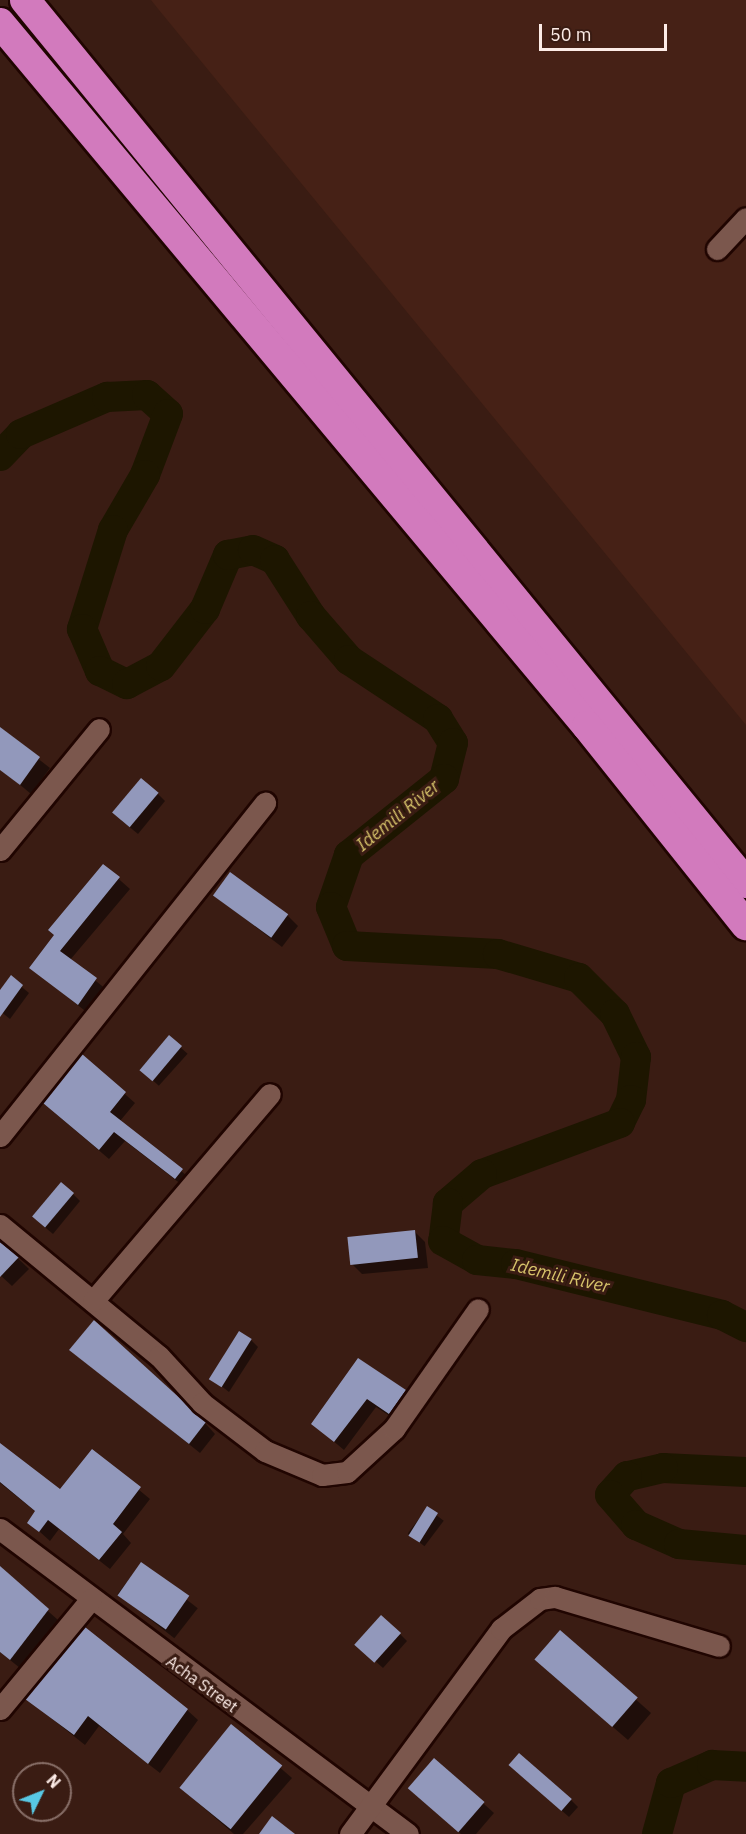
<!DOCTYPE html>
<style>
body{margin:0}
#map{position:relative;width:746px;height:1834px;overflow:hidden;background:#3a1c13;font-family:"IBM Plex Sans",sans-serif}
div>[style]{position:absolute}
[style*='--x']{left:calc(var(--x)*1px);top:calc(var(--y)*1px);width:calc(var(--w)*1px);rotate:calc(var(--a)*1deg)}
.built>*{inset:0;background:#462116}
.shadow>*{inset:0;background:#0007;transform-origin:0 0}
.river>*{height:30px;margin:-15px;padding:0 15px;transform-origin:15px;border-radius:15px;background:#1d1600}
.building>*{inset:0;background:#9298bb;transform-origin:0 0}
.roads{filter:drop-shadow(2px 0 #200501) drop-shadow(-2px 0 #200501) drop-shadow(0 2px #200501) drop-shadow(0 -2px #200501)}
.minor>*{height:21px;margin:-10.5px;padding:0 10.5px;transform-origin:10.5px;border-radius:10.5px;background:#7b574d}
.highway>*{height:30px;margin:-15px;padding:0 15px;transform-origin:15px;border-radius:15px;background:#d27abd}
span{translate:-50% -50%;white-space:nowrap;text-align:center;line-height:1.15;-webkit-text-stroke:6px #3a1c13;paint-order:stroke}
.street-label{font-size:16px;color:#fdece7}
.water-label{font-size:18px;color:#d6c26a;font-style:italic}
.north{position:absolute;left:12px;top:1762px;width:60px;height:60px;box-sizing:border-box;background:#3a1c13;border:2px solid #886f68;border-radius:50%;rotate:47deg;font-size:16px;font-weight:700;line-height:24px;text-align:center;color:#fdece7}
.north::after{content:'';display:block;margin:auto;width:21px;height:27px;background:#58c8e4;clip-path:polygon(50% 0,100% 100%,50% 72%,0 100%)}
.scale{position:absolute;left:539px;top:24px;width:128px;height:27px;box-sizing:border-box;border:3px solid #fdece7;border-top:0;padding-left:8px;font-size:18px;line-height:21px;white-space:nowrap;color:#fdece7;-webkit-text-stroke:4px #3a1c13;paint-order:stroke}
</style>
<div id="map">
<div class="built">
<i style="clip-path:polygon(151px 0,746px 0,746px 725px,159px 10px)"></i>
</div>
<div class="shadow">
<i style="clip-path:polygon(0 729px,50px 768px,31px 794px,0 768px)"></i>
<i style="clip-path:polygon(158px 794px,165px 801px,138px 834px,121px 820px)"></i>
<i style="clip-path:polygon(104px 866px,130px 889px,70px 960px,107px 990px,89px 1014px,31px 968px)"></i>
<i style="clip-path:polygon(215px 896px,287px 915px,298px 926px,282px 947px)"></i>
<i style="clip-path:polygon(11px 978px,29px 993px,10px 1019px,0 1011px,0 992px)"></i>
<i style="left:169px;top:1037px;width:25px;height:43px;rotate:42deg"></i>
<i style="clip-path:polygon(82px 1056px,135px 1103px,120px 1121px,192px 1180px,186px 1188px,125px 1141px,109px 1159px,55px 1113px)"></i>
<i style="clip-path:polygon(73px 1194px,80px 1201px,53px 1234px,41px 1224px)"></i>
<i style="clip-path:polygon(415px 1232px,425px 1242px,428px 1268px,362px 1274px,351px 1263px)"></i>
<i style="clip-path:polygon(0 1241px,29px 1269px,12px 1286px,0 1275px)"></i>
<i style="clip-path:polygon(251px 1340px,258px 1347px,229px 1392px,211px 1378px)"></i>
<i style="clip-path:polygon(71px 1350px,205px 1423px,215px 1434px,200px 1453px)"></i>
<i style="clip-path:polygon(358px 1360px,414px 1401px,399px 1422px,376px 1407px,344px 1450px,313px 1424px)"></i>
<i style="clip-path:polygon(0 1444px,61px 1491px,92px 1451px,150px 1499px,123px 1534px,131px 1543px,110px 1569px,59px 1529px,50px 1541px,29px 1522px,36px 1512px,0 1483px)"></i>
<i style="left:427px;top:1508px;width:21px;height:32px;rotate:37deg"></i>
<i style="left:141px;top:1564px;width:72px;height:38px;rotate:38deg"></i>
<i style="clip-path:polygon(4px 1572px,58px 1620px,20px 1668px,0 1652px)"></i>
<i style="clip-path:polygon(560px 1632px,651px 1713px,628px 1740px,550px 1673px)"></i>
<i style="clip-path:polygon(400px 1634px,407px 1641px,383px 1668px,364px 1651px)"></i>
<i style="clip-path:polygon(27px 1699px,187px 1710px,198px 1720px,160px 1773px,99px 1726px,85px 1745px)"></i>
<i style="clip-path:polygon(232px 1726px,292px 1778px,243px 1834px,234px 1834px,190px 1796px)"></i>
<i style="clip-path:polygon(435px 1760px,494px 1813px,476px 1834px,461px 1834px,421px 1799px)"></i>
<i style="clip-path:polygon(518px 1772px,571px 1800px,578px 1807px,569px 1817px)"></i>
</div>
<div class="river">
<i style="--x:0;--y:456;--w:30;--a:-46"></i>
<i style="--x:21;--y:434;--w:94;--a:-23.3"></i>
<i style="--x:107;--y:397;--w:40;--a:-2.9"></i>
<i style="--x:147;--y:395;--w:28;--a:42"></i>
<i style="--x:168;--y:414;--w:65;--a:110.7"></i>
<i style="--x:145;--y:475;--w:64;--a:120.2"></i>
<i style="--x:113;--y:530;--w:104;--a:107.4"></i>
<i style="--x:82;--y:629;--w:46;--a:66.8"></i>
<i style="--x:100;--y:671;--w:30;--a:26"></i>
<i style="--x:127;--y:684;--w:38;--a:-28"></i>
<i style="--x:161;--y:666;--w:72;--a:-52.3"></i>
<i style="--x:205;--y:609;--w:59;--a:-66.9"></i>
<i style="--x:228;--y:555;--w:25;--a:-11"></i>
<i style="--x:253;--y:550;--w:24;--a:24"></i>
<i style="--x:275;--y:560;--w:67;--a:57.3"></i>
<i style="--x:311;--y:616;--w:58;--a:49.2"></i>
<i style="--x:349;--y:660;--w:107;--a:33.5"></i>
<i style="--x:438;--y:719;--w:28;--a:58"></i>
<i style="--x:453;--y:743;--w:37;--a:104"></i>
<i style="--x:444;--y:779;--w:122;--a:141.3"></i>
<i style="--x:349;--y:855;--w:55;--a:109.1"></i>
<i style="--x:331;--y:907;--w:42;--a:67.7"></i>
<i style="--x:347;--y:946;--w:151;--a:3"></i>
<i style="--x:498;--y:954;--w:84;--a:16.5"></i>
<i style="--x:579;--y:978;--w:51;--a:45"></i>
<i style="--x:615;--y:1014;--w:48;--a:64"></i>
<i style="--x:636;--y:1057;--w:43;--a:96.6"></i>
<i style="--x:631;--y:1100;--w:25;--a:116"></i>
<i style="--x:620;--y:1123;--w:147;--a:159.7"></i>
<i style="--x:482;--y:1174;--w:45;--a:139.5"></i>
<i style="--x:448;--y:1203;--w:38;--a:97"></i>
<i style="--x:443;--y:1241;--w:39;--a:29"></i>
<i style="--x:477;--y:1260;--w:39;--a:6"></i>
<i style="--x:516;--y:1264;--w:212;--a:13.9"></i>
<i style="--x:722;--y:1315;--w:27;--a:27"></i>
<i style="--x:746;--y:1472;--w:83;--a:-177.2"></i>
<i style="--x:663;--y:1468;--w:37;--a:167"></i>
<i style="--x:627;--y:1476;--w:25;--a:132"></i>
<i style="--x:610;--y:1495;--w:40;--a:49"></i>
<i style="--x:636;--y:1525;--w:47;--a:23.8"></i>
<i style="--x:679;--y:1544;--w:67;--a:5.1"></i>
<i style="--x:657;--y:1834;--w:53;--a:-74.6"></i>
<i style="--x:671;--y:1783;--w:45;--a:-23.7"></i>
<i style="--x:712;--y:1765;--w:34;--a:3"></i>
</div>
<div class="building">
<i style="clip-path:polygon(0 727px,40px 757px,20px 785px,0 770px)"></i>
<i style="left:141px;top:778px;width:23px;height:45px;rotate:40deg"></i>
<i style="clip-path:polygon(103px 864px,120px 877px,60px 951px,97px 978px,78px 1005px,29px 968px,54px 935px,48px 930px)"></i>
<i style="left:230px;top:872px;width:72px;height:29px;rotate:36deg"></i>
<i style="clip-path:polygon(11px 975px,23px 985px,0 1017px,0 990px)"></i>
<i style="left:169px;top:1035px;width:17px;height:46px;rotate:40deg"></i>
<i style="clip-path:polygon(82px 1054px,126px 1092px,110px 1112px,183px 1169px,175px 1179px,114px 1132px,99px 1150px,43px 1103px)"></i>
<i style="left:61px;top:1182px;width:17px;height:45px;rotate:40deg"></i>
<i style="left:415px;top:1230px;width:28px;height:68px;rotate:84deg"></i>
<i style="clip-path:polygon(0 1242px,19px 1257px,0 1277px)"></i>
<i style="clip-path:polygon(94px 1320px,206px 1422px,189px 1444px,69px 1350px)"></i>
<i style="left:239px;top:1331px;width:15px;height:57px;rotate:32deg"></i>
<i style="clip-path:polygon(358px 1358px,406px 1390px,389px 1414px,367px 1399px,334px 1442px,311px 1424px)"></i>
<i style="clip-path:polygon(0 1443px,60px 1489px,92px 1449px,141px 1487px,113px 1524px,122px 1532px,99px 1560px,48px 1520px,39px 1532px,27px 1523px,35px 1511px,0 1482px)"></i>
<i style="left:427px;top:1506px;width:13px;height:35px;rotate:32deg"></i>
<i style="left:141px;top:1562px;width:59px;height:41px;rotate:35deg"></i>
<i style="clip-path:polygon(0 1566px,49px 1609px,10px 1660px,0 1652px)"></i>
<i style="left:381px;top:1615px;width:27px;height:40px;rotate:42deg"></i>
<i style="clip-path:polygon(85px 1627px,188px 1709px,148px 1764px,88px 1716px,74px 1735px,25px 1699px)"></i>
<i style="left:560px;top:1630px;width:103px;height:39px;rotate:41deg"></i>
<i style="left:231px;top:1724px;width:66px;height:82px;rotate:39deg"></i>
<i style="left:519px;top:1753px;width:70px;height:16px;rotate:41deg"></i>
<i style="left:434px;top:1758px;width:67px;height:40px;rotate:41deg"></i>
<i style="clip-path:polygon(272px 1816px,295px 1834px,259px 1834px)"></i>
</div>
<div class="roads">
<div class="minor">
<i style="--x:717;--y:249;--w:42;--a:-46.9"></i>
<i style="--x:0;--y:850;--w:156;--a:-50.7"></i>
<i style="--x:0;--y:1136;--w:426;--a:-51.5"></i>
<i style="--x:0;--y:1225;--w:206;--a:39.5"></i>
<i style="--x:159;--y:1356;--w:64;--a:47.5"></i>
<i style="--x:202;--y:1403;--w:79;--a:37.3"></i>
<i style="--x:265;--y:1451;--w:62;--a:22.8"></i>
<i style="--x:322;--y:1475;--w:25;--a:-7"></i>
<i style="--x:347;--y:1472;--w:64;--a:-42.5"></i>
<i style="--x:394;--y:1429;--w:146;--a:-55"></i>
<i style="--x:93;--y:1301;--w:272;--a:-49.5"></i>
<i style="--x:0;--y:1529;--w:509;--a:36.78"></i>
<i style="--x:0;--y:1709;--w:143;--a:-50.4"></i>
<i style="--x:350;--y:1834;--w:255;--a:-53.6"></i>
<i style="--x:501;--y:1629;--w:49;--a:-37.6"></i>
<i style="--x:540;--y:1599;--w:15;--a:-8"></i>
<i style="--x:555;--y:1597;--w:171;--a:16.6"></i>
</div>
<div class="highway">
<i style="--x:25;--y:0;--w:1140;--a:50.77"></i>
<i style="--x:0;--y:23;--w:916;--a:50.14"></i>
<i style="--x:587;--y:726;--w:255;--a:51.4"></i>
</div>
</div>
<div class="street-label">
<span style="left:202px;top:1684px;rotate:36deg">Acha Street</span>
</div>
<div class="water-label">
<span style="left:398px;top:816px;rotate:-39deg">Idemili River</span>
<span style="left:560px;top:1276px;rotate:13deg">Idemili River</span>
</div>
<div class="north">N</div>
<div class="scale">50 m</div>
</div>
